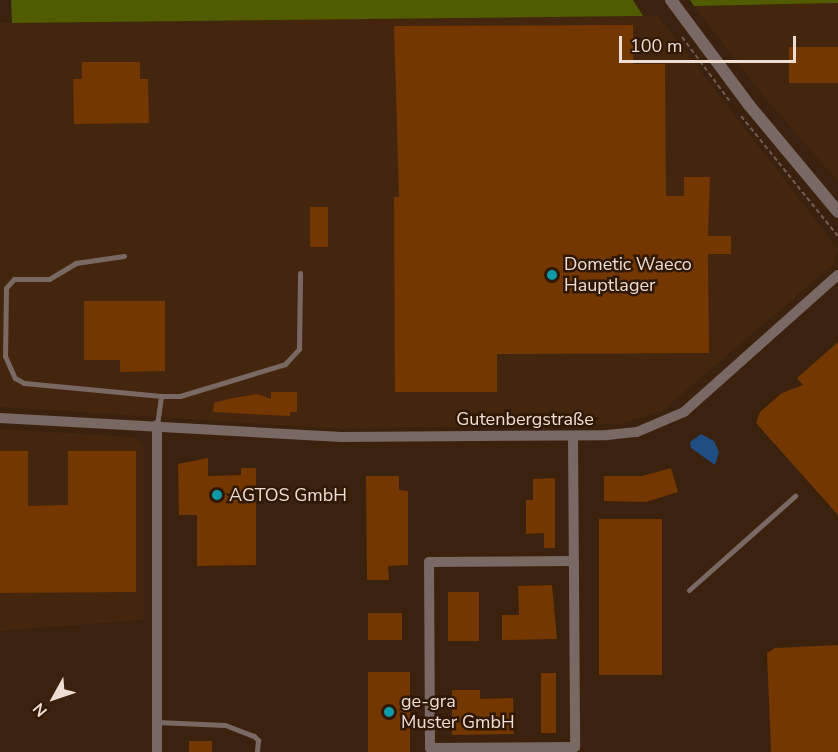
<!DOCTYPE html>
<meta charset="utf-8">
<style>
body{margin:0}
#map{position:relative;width:838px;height:752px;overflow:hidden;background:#3a220f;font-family:"Nunito Sans",sans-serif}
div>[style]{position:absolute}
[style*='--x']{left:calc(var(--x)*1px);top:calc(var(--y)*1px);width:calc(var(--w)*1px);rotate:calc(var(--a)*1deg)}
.built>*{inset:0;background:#43260d}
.forest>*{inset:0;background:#515c00}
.water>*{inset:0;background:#214d85}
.building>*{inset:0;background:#743700;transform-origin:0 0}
.path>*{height:2px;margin-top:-1px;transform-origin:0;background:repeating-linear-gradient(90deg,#725c4b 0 4.5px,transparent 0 7.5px)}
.service>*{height:5px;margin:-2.5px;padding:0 2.5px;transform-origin:2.5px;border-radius:2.5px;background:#796964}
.minor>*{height:10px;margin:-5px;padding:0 5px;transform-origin:5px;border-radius:5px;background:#796964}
.tertiary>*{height:12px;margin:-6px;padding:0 6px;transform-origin:6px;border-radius:6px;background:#796964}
.dots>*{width:16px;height:16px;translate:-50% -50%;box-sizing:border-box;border:3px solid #2f1805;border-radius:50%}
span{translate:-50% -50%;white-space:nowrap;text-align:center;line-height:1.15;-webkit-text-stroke:5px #2f1805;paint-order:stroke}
.poi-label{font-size:18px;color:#eeddd2}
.left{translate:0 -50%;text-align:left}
.street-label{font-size:18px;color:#eeddd2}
.north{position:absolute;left:24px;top:668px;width:60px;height:60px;-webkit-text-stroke:4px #2f1805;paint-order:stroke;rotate:230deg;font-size:16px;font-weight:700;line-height:24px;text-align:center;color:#eeddd2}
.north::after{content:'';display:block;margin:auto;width:21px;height:27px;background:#eeddd2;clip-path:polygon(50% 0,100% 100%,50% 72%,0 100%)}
.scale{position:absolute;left:619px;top:36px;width:177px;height:27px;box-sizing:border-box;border:3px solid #eeddd2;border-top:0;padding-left:8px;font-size:18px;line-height:21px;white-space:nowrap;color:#eeddd2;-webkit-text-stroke:4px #2f1805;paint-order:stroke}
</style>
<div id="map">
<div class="built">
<i style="clip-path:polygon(838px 3px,838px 181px,764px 97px,694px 6px)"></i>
<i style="clip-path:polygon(658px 16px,838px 249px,835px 263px,662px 411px,619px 424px,340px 429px,0 407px,0 23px)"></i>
<i style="clip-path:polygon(0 429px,135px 437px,144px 447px,144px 620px,0 631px)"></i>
</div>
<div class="forest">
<i style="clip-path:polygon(11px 0,633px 0,643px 16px,12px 23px)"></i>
<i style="clip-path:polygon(690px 0,838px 0,838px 3px,694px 6px)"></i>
</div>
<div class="water">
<i style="clip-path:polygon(701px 434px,714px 441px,719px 452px,715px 465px,691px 448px,690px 442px)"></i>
</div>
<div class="building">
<i style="clip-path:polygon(633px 25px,633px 64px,665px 64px,666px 196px,684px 196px,684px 177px,710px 177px,708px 236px,731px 236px,731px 254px,708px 254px,709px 353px,497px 354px,497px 392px,395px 392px,394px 197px,399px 197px,394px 26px)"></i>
<i style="left:838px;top:47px;width:36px;height:49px;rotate:90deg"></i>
<i style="clip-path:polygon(82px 62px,140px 62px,140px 79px,148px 79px,149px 123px,74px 124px,73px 79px,82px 79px)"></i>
<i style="left:310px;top:207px;width:18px;height:40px"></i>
<i style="clip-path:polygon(84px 301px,165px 301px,165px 371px,120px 372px,120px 360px,84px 360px)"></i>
<i style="clip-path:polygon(838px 342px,838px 515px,756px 423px,760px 412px,782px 393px,803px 385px,797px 378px)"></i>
<i style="clip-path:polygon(271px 392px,297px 392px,297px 412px,290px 412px,290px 416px,213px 412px,214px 403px,228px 399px,257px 394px,271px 399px)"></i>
<i style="clip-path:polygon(0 451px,28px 451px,28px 506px,68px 505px,68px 451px,136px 451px,136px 592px,0 593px)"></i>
<i style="clip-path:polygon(208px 458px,208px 476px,241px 475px,241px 468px,256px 468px,256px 565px,197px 566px,197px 515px,179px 515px,178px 464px)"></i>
<i style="clip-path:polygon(671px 468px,678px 492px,646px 502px,604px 501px,604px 476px,642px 476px)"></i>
<i style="clip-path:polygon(366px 476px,399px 476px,399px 490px,408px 491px,408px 565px,388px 566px,389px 580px,367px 580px)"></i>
<i style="clip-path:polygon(555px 478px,555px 548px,544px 548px,544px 533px,526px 534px,526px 500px,533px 500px,533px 479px)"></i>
<i style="left:599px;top:519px;width:63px;height:156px"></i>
<i style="clip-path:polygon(552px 585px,557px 639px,502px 640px,502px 615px,519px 615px,518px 586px)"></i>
<i style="left:448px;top:592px;width:31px;height:49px"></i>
<i style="left:368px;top:613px;width:34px;height:27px"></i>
<i style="clip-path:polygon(838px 645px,838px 752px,771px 752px,767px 653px,775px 648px)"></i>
<i style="left:368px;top:672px;width:42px;height:80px"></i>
<i style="left:541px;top:673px;width:15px;height:60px"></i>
<i style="clip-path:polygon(452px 690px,480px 690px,480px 699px,513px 698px,514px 734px,452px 735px)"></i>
<i style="left:189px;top:741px;width:23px;height:11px"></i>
</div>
<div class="path">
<i style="--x:682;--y:37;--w:79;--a:53.3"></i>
<i style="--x:741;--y:116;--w:154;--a:51.1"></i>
</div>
<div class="service">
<i style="--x:124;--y:256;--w:49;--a:171.7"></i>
<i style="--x:76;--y:263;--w:31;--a:149"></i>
<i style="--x:49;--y:279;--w:35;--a:180"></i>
<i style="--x:14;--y:279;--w:12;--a:132"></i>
<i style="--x:6;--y:288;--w:68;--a:90.8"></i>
<i style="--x:5;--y:356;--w:24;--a:66"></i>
<i style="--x:15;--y:378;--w:10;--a:29"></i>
<i style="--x:24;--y:383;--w:138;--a:5.4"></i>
<i style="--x:157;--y:425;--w:29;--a:-82"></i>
<i style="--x:161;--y:396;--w:19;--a:0"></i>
<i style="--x:180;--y:396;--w:110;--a:-16.9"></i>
<i style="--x:285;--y:364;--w:21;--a:-47"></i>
<i style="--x:299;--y:349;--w:76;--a:-89.2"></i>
<i style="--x:689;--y:590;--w:142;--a:-41.6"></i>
<i style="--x:157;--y:722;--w:68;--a:2.5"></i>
<i style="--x:225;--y:725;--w:31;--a:21"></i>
<i style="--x:254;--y:736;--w:6;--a:45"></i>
<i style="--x:258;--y:740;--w:12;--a:95"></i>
</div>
<div class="minor">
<i style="--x:0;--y:418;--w:342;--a:3.2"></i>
<i style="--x:341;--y:437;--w:266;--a:-0.4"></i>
<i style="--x:607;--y:435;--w:30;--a:-6"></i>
<i style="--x:637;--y:432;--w:51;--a:-23.1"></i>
<i style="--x:684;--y:412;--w:206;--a:-41.7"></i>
<i style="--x:157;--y:425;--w:327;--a:90"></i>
<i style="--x:573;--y:436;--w:311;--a:89.6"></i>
<i style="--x:575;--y:747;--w:145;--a:179.6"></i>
<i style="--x:430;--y:748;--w:186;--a:-90.3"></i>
<i style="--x:429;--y:562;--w:145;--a:-0.4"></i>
</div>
<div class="tertiary">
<i style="--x:671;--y:0;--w:131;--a:53.4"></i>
<i style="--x:749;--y:105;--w:139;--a:50.2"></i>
</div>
<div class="dots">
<i style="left:552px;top:275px;background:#0f9aa8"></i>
<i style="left:217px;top:495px;background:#0f9aa8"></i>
<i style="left:389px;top:712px;background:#0f9aa8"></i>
</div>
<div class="poi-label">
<span class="left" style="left:564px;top:275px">Dometic Waeco<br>Hauptlager</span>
<span class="left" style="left:229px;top:495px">AGTOS GmbH</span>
<span class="left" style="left:401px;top:712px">ge-gra<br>Muster GmbH</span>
</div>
<div class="street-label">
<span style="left:525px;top:419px">Gutenbergstraße</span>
</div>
<div class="north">N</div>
<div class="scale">100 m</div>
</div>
